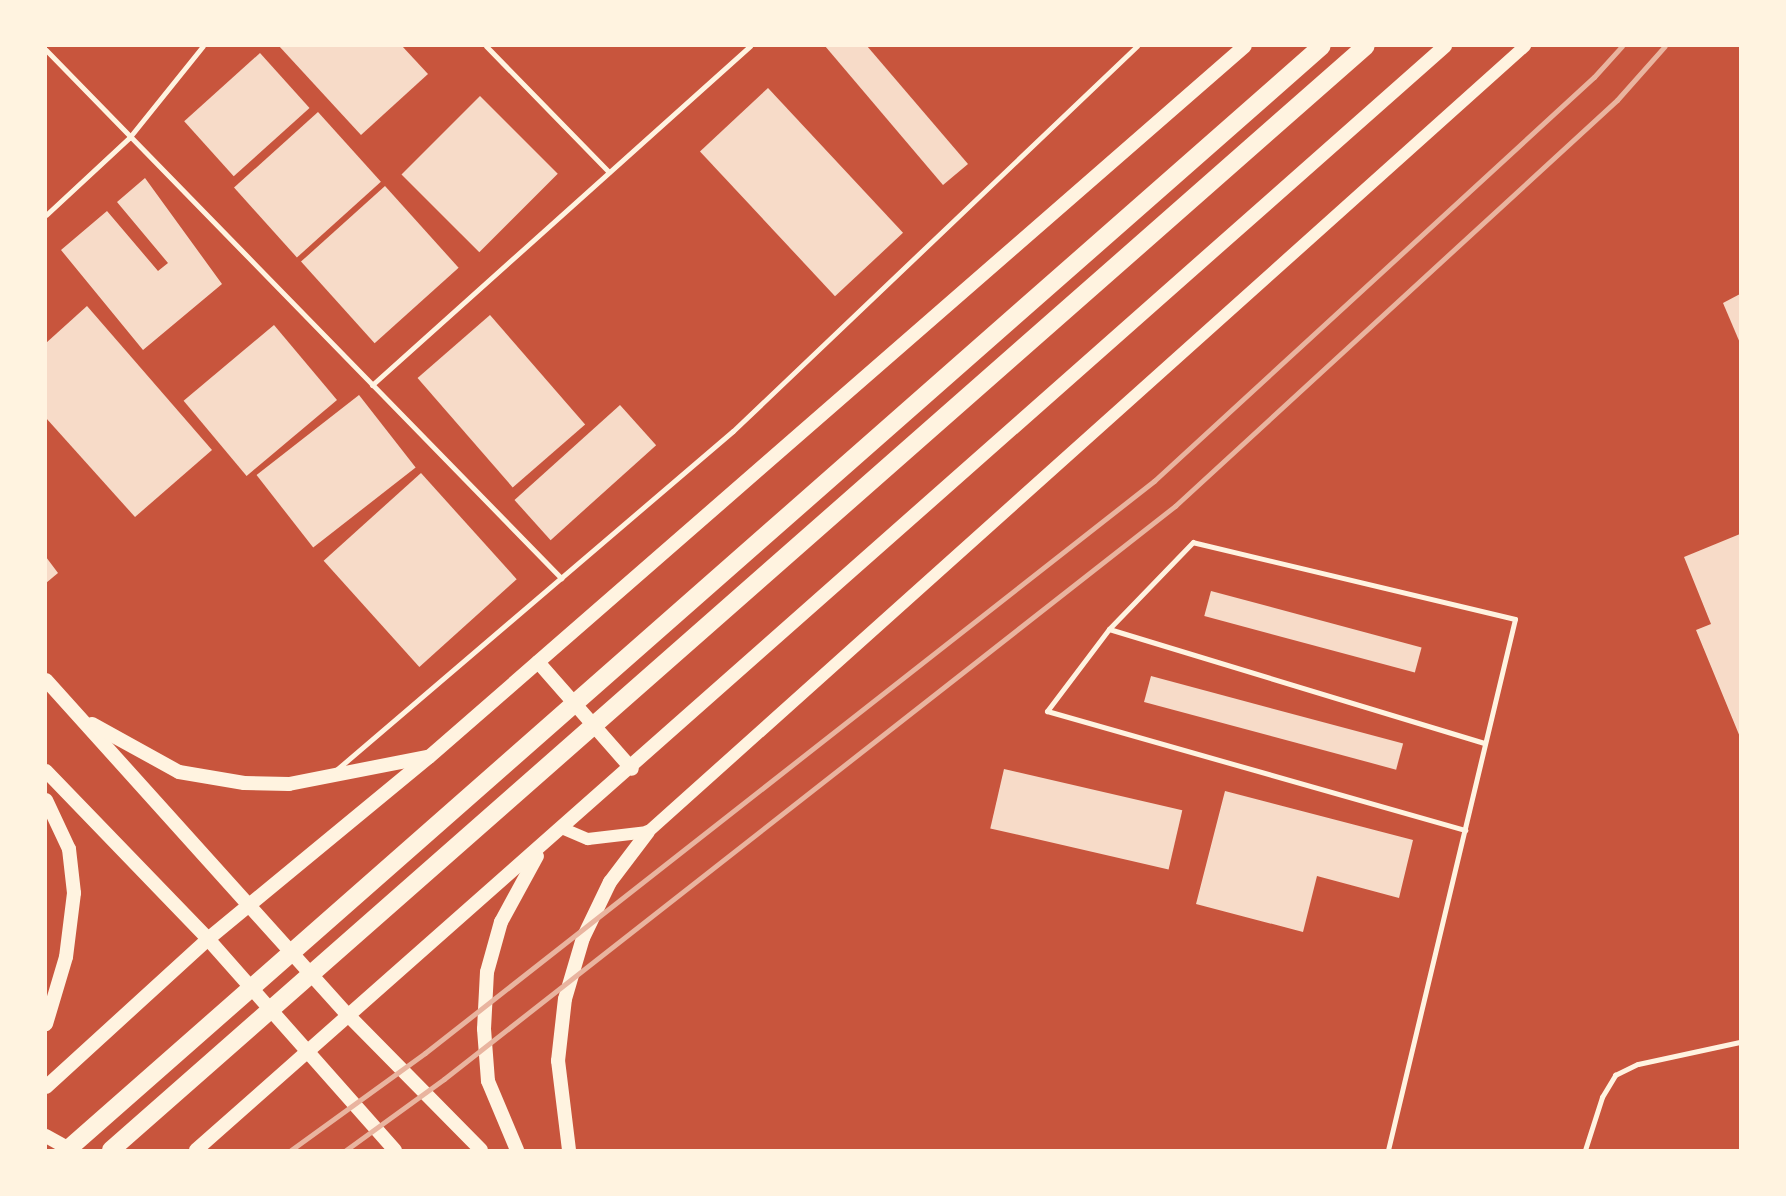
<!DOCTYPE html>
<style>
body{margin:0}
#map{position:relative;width:1786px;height:1196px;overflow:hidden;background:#c8553d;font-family:"Alegreya Sans",sans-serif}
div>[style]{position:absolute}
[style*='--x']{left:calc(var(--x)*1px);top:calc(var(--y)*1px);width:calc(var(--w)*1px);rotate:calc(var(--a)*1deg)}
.building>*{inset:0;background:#f7dbc8;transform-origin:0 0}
.service>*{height:5px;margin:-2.5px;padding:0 2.5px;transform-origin:2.5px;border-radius:2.5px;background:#fff3e0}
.tertiary>*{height:12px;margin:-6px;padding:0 6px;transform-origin:6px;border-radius:6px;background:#fff3e0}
.secondary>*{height:14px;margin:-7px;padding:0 7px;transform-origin:7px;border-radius:7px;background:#fff3e0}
.primary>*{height:18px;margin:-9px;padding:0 9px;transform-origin:9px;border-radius:9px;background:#fff3e0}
.rail>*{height:5px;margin:-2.5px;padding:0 2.5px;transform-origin:2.5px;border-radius:2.5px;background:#e9b49f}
span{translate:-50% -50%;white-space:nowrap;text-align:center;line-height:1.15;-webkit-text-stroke:7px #fff3e0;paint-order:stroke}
.frame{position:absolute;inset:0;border:47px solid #fff3e0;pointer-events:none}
</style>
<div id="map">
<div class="building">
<i style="clip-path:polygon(279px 46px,402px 46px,428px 74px,361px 135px)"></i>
<i style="clip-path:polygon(825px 46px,867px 46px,968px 164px,943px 185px)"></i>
<i style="left:260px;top:53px;width:74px;height:102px;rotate:48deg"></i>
<i style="left:768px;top:88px;width:198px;height:93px;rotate:47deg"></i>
<i style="left:480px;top:96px;width:110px;height:111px;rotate:45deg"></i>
<i style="left:318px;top:112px;width:94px;height:113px;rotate:48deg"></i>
<i style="clip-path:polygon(145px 178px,222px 284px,143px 350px,61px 250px,107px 211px,158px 271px,168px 263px,117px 202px)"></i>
<i style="left:385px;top:186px;width:110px;height:113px;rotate:48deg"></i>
<i style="clip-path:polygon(1740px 294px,1740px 343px,1723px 303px)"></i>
<i style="clip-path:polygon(87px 306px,212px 450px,135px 517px,46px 418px,46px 343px)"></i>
<i style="left:490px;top:315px;width:145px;height:96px;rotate:49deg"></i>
<i style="left:274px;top:325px;width:98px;height:118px;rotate:50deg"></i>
<i style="left:359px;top:395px;width:92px;height:130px;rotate:52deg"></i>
<i style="left:620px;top:405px;width:54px;height:142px;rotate:48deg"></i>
<i style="left:421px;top:473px;width:143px;height:131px;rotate:48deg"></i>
<i style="clip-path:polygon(1740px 534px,1740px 737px,1696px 630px,1711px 624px,1684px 557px)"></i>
<i style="clip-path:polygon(46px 557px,58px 573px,46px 583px)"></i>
<i style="left:1211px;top:591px;width:218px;height:26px;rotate:15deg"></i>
<i style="left:1151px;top:676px;width:261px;height:27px;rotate:15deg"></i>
<i style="left:1004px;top:769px;width:183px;height:61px;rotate:13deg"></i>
<i style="clip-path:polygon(1225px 791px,1413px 840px,1399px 898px,1317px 876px,1303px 932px,1196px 904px)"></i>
</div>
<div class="service">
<i style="--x:486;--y:46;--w:176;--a:45.7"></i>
<i style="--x:46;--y:50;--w:738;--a:45.71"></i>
<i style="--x:46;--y:215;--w:113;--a:-42.9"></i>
<i style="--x:129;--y:138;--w:118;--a:-51.2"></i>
<i style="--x:372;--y:385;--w:508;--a:-41.89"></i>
<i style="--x:1109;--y:629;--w:103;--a:127.1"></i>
<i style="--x:1047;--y:711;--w:435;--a:15.9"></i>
<i style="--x:335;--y:771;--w:523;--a:-40.51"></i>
<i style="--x:733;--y:431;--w:558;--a:-43.62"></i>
<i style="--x:1388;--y:1150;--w:546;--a:-76.55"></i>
<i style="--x:1515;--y:619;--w:331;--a:-166.6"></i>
<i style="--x:1193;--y:542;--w:121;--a:134"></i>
<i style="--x:1109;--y:629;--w:393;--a:16.9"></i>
<i style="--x:1585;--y:1150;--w:56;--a:-72.2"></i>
<i style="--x:1602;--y:1097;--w:26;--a:-59"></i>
<i style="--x:1615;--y:1075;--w:25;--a:-26"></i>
<i style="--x:1638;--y:1064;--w:104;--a:-12.2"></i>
</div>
<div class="tertiary">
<i style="--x:564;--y:829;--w:26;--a:23"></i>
<i style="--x:588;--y:839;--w:60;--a:-6.7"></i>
<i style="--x:648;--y:832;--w:1178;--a:-41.87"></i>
</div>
<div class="secondary">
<i style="--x:538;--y:662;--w:142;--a:48.7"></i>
<i style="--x:46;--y:680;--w:452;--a:48"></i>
<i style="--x:349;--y:1016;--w:188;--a:45.4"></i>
<i style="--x:92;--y:724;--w:99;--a:28.9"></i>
<i style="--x:179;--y:772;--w:66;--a:9.6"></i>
<i style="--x:244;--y:783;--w:45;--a:1.3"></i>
<i style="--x:289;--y:784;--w:141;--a:-11.1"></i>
<i style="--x:46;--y:771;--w:233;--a:46"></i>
<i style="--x:208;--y:939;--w:282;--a:48.5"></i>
<i style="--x:46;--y:800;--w:54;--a:64.9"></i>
<i style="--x:69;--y:849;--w:44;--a:83.5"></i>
<i style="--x:74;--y:893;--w:64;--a:97.1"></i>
<i style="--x:66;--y:957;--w:70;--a:106.6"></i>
<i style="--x:46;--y:1087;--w:219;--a:-42.4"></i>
<i style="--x:208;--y:939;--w:286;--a:-39.5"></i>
<i style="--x:429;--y:757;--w:1082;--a:-41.07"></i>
<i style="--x:46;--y:1136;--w:29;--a:29"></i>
<i style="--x:196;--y:1150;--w:1667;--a:-41.47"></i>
<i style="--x:517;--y:1150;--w:75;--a:-112.8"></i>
<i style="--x:488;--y:1081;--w:52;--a:-94.4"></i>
<i style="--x:484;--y:1029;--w:57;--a:-87"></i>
<i style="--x:487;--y:972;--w:52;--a:-74.4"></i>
<i style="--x:501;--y:922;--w:75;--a:-61.4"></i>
<i style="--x:569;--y:1150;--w:90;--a:-97"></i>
<i style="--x:558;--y:1061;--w:62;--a:-83.6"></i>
<i style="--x:565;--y:999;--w:64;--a:-73.6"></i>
<i style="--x:583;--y:938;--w:62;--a:-64.3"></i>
<i style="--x:610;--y:882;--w:63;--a:-52.8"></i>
</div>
<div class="primary">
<i style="--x:67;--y:1150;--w:1671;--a:-41.34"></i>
<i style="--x:111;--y:1150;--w:1671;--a:-41.34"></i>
</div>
<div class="rail">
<i style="--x:291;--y:1150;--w:165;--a:-35.9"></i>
<i style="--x:425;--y:1053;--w:927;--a:-38.12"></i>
<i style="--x:1154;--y:481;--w:597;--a:-42.56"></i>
<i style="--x:1594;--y:77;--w:42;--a:-47.9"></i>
<i style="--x:346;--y:1150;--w:121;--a:-35.9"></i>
<i style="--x:444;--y:1079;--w:929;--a:-38.09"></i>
<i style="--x:1175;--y:506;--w:600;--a:-42.57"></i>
<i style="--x:1617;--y:100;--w:72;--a:-48.4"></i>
</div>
<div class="frame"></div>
</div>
